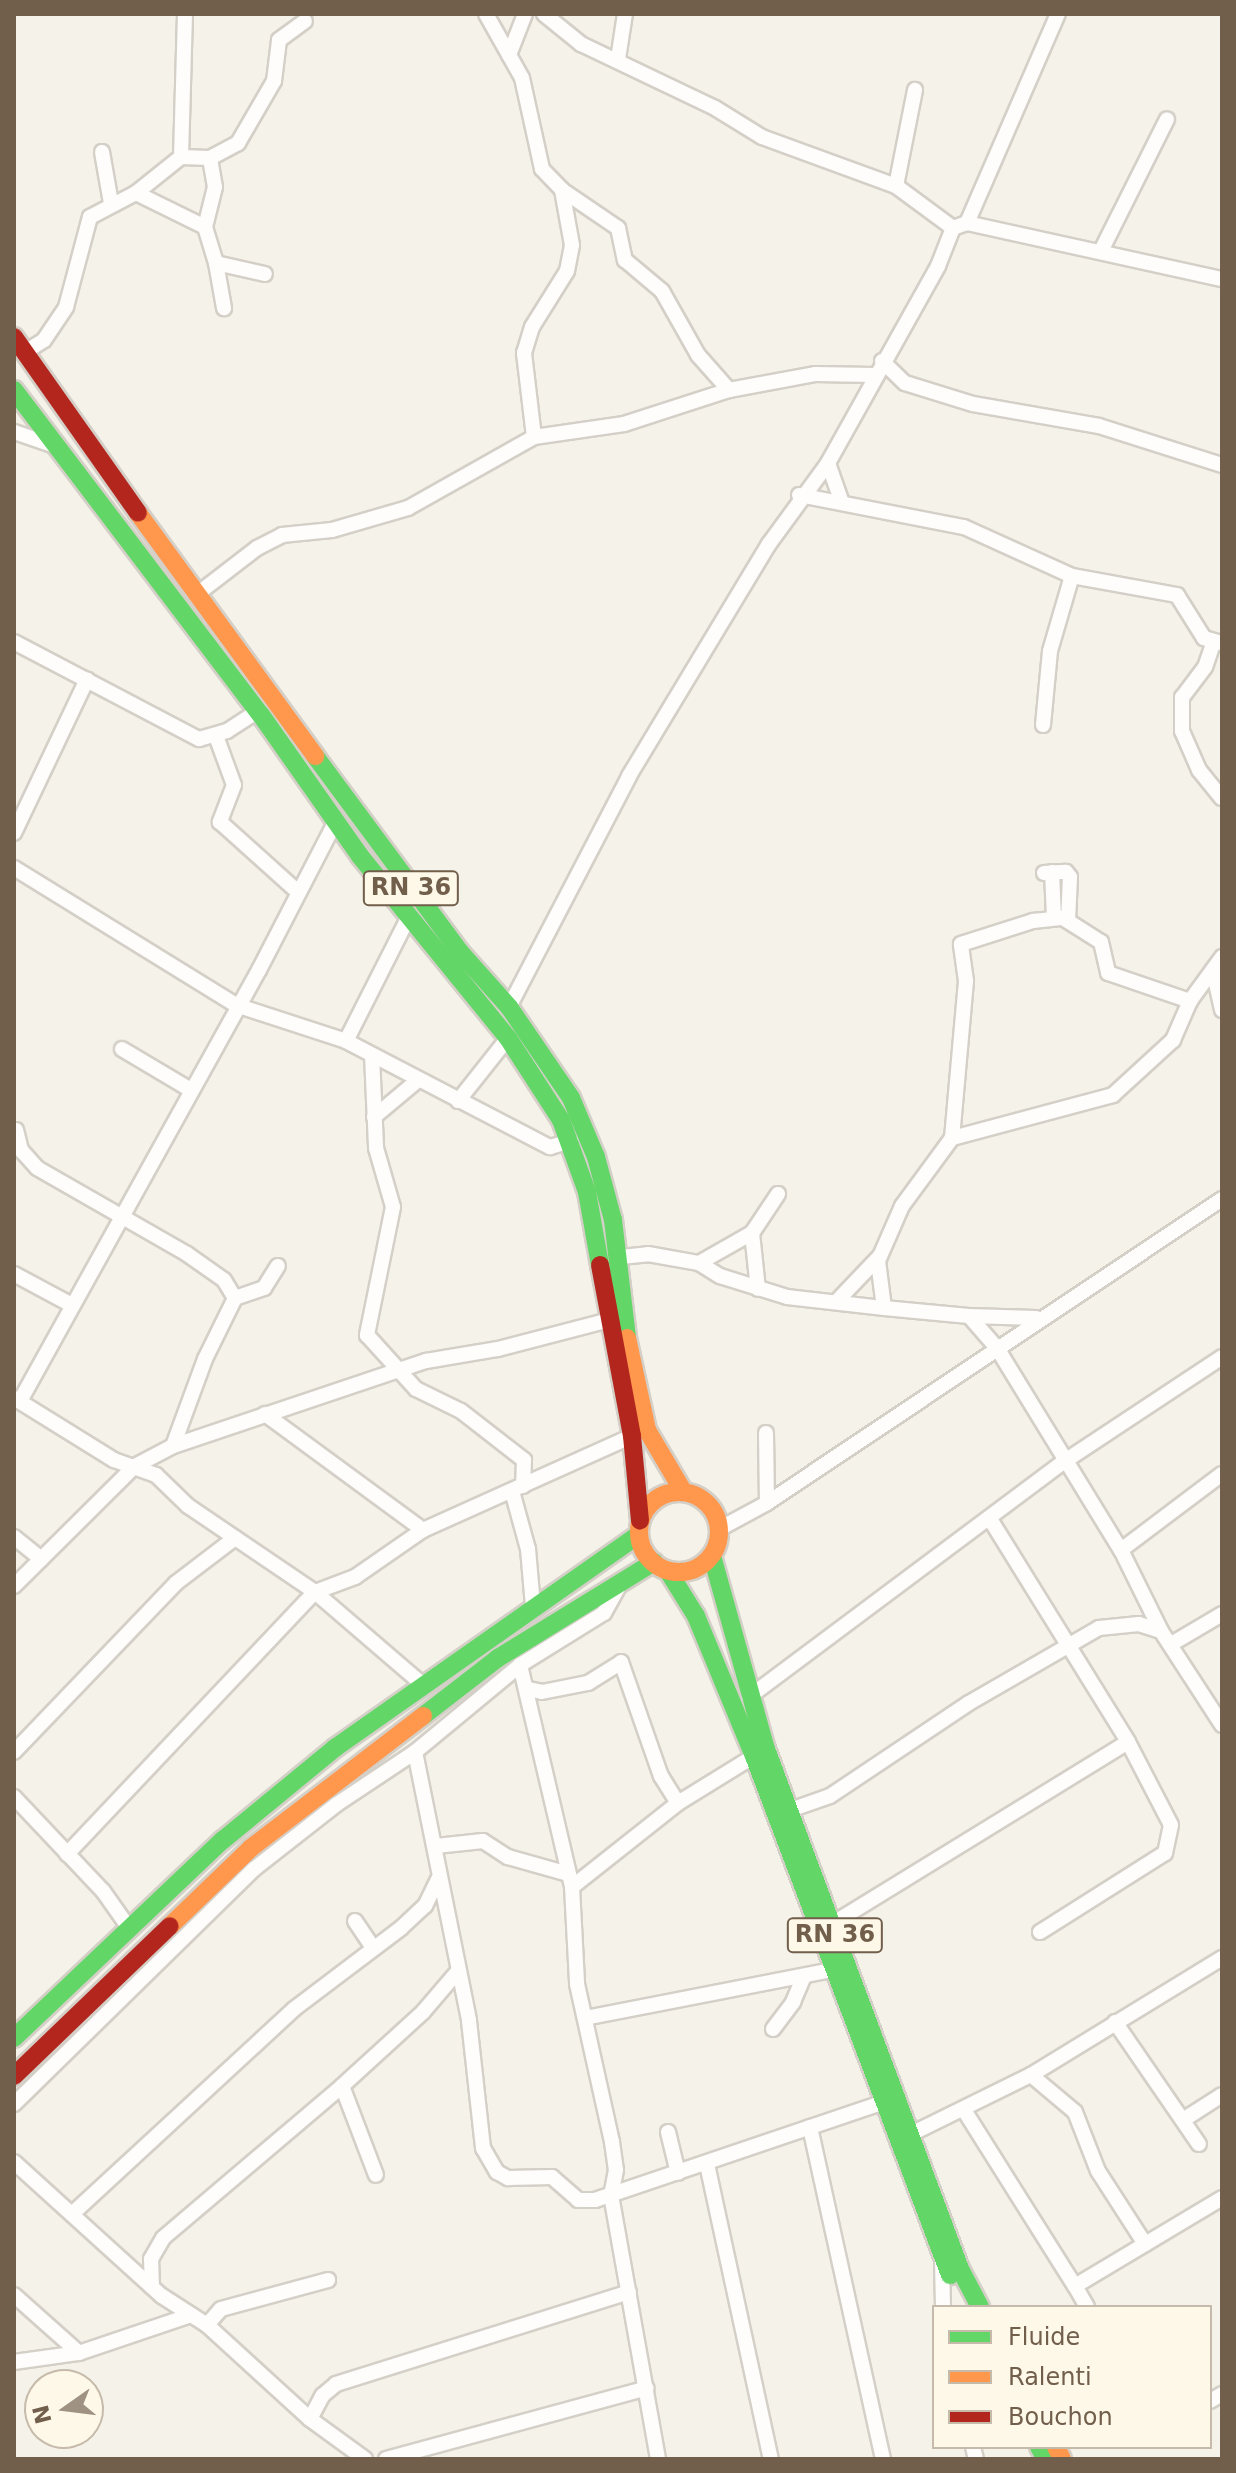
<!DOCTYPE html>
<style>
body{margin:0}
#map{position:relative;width:1236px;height:2473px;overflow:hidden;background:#f5f2e9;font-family:"DejaVu Sans",sans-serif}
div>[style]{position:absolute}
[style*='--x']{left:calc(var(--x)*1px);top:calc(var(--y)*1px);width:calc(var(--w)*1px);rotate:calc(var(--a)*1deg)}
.roads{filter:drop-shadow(2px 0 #d4cfc7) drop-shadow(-2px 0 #d4cfc7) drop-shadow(0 2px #d4cfc7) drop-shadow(0 -2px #d4cfc7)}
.street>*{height:14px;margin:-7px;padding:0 7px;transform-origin:7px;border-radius:7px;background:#fefdfc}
.fast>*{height:18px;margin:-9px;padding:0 9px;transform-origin:9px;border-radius:9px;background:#63d668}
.slow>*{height:18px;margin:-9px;padding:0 9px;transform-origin:9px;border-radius:9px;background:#ff974d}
.slow>.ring{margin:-9px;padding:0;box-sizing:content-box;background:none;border:18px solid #ff974d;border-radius:50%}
.jam>*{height:18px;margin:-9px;padding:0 9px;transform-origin:9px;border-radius:9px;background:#b3261e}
span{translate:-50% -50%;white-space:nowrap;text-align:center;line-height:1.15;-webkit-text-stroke:6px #fef8e9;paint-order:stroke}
.shield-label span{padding:2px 6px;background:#fef8e9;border:2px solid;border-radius:6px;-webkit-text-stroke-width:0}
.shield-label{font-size:24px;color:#715e4b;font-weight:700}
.frame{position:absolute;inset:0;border:16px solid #715e4b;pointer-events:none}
.legend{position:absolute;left:932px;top:2305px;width:280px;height:144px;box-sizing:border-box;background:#fef8e9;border:2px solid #c6baaa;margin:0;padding:10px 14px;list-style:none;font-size:24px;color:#715e4b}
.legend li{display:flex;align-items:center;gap:16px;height:40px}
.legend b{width:40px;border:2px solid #c6baaa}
.north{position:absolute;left:24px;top:2369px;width:80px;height:80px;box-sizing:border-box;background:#fef8e9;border:2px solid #c6baaa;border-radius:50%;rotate:256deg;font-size:22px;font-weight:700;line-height:32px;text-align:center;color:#715e4b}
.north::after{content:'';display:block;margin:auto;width:28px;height:36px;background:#9f9282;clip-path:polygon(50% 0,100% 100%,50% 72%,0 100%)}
</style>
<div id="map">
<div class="roads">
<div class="street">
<i style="--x:486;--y:14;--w:73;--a:60.6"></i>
<i style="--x:522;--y:78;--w:93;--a:77.6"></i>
<i style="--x:542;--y:169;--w:29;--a:46"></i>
<i style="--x:562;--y:190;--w:68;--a:34.2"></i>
<i style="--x:618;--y:228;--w:33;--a:78"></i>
<i style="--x:625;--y:260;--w:48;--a:40"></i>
<i style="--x:662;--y:291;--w:73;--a:60.6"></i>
<i style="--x:698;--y:355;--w:47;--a:48.5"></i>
<i style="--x:544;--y:14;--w:48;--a:39"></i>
<i style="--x:581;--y:44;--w:148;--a:25.5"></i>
<i style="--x:715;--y:108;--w:55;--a:31.7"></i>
<i style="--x:762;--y:137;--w:143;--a:20.1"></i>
<i style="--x:896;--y:186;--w:71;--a:36.4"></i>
<i style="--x:509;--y:55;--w:44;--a:-68.7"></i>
<i style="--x:618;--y:59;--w:46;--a:-81.2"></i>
<i style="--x:102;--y:152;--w:52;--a:80"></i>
<i style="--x:181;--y:157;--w:29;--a:2"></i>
<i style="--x:210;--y:158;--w:32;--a:-28"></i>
<i style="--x:238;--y:143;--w:72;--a:-59.9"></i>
<i style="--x:274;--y:81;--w:41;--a:-83"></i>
<i style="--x:279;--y:40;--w:32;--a:-36"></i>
<i style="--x:896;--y:186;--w:98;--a:-78.8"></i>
<i style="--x:136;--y:193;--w:77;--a:26.2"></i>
<i style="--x:205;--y:227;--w:38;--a:73"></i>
<i style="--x:216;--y:263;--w:50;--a:12.7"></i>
<i style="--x:967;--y:223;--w:261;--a:12.4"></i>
<i style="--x:205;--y:227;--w:41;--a:-76"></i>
<i style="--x:215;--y:187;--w:29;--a:-100"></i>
<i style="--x:1102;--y:249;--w:145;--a:-63.4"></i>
<i style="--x:216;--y:263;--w:46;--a:79.9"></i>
<i style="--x:25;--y:352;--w:22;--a:-32"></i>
<i style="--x:44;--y:340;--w:40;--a:-56"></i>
<i style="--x:66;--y:307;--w:93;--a:-75.1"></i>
<i style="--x:90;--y:217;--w:52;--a:-27.6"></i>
<i style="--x:136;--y:193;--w:58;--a:-38.7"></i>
<i style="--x:181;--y:157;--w:143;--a:-88.4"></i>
<i style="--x:882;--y:361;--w:32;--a:44"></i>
<i style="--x:905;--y:383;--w:71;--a:17.2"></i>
<i style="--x:973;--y:404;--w:128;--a:9.9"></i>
<i style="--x:1099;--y:426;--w:129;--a:17.6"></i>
<i style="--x:14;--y:432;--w:43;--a:18.9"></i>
<i style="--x:534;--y:437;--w:85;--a:-96.8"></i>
<i style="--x:524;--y:353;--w:27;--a:-73"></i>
<i style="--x:532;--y:327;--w:66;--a:-58"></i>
<i style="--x:567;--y:271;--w:26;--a:-79"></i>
<i style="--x:572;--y:245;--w:56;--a:-100.3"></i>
<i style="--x:828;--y:463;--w:42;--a:70.7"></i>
<i style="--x:799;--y:495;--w:168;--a:11"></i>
<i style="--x:964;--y:527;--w:119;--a:24.4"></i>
<i style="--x:1072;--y:576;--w:107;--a:10.3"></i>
<i style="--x:1177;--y:595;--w:51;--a:57.9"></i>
<i style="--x:1204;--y:638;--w:19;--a:16"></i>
<i style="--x:196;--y:595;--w:77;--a:-37.6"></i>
<i style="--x:257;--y:548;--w:28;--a:-27"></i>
<i style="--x:282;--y:535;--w:50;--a:-5.7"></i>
<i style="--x:332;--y:530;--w:79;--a:-16.1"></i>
<i style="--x:408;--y:508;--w:145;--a:-29.4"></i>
<i style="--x:534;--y:437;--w:91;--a:-8.2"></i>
<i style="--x:624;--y:424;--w:110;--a:-17.9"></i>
<i style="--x:729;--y:390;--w:87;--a:-10.5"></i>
<i style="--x:815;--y:374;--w:59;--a:1"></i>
<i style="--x:14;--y:642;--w:209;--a:27.7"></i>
<i style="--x:199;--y:739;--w:29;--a:-16"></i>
<i style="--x:227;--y:731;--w:37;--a:-33"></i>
<i style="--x:1213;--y:644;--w:24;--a:109"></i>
<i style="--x:1205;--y:667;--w:38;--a:127"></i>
<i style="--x:1182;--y:697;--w:34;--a:90"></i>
<i style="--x:1182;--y:731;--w:43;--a:66.4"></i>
<i style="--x:1199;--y:770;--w:36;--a:51"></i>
<i style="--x:1043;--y:725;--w:74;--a:-84.6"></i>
<i style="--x:1050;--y:651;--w:78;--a:-73.7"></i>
<i style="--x:216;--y:736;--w:52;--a:69.8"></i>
<i style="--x:234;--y:785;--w:40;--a:111"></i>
<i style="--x:220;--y:822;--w:103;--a:41.9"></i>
<i style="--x:14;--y:833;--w:170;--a:-64.6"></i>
<i style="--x:14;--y:868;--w:261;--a:31.7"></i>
<i style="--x:236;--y:1005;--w:116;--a:18.1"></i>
<i style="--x:346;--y:1041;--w:230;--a:27.5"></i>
<i style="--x:550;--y:1147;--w:22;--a:-16"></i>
<i style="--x:1052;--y:872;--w:45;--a:87.5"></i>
<i style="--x:1044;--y:873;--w:22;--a:-3"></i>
<i style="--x:1066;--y:872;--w:6;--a:51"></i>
<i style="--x:1070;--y:877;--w:44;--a:92.6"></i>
<i style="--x:1222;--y:957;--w:54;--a:126"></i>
<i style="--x:1190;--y:1001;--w:43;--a:113.6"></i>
<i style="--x:1173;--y:1040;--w:81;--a:137.5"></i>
<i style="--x:1113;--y:1095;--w:167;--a:165"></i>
<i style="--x:952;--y:1138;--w:84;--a:126.3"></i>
<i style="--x:902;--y:1206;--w:60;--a:113.6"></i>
<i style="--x:878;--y:1261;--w:47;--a:82.7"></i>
<i style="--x:884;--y:1308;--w:85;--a:5.4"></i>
<i style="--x:969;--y:1316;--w:43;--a:48.8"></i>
<i style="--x:997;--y:1348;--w:237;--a:58.5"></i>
<i style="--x:1121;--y:1550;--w:90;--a:63.7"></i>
<i style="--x:1161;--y:1631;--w:112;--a:57"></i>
<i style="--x:1213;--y:970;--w:41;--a:77.3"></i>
<i style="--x:509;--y:1007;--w:260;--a:-62.5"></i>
<i style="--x:629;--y:776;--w:271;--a:-58.9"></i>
<i style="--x:769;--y:544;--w:100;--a:-53.9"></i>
<i style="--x:828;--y:463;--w:226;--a:-60.8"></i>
<i style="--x:938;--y:266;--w:41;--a:-68.5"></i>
<i style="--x:953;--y:228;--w:15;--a:-20"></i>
<i style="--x:967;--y:223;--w:228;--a:-66.5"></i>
<i style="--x:346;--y:1041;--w:138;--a:-63.2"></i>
<i style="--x:122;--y:1049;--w:80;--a:30.7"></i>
<i style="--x:372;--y:1055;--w:93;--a:87.5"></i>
<i style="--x:376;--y:1148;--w:61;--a:73.9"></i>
<i style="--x:393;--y:1207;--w:131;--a:101.5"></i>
<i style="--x:367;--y:1335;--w:73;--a:47.8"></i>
<i style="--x:416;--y:1389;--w:50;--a:26.1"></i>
<i style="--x:461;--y:1411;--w:80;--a:37.9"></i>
<i style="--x:524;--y:1460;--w:26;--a:92"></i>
<i style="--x:458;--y:1101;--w:80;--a:-51.6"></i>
<i style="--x:374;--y:1117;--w:57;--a:-40.1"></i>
<i style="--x:16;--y:1130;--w:21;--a:76"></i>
<i style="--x:21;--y:1150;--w:24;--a:48"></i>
<i style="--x:37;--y:1168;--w:173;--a:29.8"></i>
<i style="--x:187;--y:1254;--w:45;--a:35.1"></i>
<i style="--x:224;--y:1280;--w:21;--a:59"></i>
<i style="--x:952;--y:1138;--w:158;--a:-84.9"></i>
<i style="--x:966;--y:981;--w:37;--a:-98"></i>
<i style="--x:961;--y:944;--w:76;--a:-17.7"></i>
<i style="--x:1033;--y:921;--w:30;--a:-6"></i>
<i style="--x:1063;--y:918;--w:45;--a:32.3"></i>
<i style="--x:1101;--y:942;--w:32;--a:77"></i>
<i style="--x:1108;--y:973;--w:87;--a:18.9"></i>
<i style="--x:752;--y:1233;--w:56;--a:83.9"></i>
<i style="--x:621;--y:1257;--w:27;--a:-6"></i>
<i style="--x:648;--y:1254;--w:52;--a:10"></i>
<i style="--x:699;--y:1263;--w:25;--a:32"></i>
<i style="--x:720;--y:1276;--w:70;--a:17.4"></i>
<i style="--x:787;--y:1297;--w:98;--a:6.5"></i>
<i style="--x:699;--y:1263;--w:61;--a:-29.5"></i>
<i style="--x:752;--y:1233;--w:47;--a:-56.3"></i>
<i style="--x:14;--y:1274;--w:64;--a:28.2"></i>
<i style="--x:837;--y:1301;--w:62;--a:-46.3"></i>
<i style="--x:969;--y:1316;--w:67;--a:1.7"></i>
<i style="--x:14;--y:1398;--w:118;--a:31.8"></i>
<i style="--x:114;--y:1460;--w:45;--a:19.7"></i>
<i style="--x:156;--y:1475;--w:45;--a:44.1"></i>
<i style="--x:188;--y:1506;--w:153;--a:34.1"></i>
<i style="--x:315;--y:1592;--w:143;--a:40.7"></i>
<i style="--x:20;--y:1401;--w:493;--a:-61"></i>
<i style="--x:259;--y:970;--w:168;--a:-62.7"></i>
<i style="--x:265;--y:1414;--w:196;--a:36.3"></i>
<i style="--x:766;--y:1433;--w:70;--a:89.2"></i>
<i style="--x:173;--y:1446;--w:93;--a:-69.8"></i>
<i style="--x:205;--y:1359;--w:68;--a:-63.8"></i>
<i style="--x:235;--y:1298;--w:31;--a:-19"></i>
<i style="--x:264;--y:1288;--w:26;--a:-58"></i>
<i style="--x:512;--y:1491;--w:60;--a:74.6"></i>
<i style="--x:528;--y:1549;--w:57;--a:85"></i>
<i style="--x:990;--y:1519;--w:262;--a:58.2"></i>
<i style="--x:1128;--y:1742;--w:93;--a:62.6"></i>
<i style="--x:1171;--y:1825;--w:29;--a:102"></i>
<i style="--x:1165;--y:1853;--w:148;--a:147.7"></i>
<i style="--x:719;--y:1529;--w:55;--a:-28.4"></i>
<i style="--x:767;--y:1503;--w:547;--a:-33.75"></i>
<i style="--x:14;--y:1537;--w:35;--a:39"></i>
<i style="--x:1121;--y:1550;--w:126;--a:-37"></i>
<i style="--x:14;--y:1586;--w:170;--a:-44.8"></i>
<i style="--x:135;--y:1466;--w:43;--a:-27.8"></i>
<i style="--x:173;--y:1446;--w:267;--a:-18.6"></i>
<i style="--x:426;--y:1361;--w:73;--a:-9.5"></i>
<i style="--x:498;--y:1349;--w:115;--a:-14.6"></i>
<i style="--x:1173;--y:1643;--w:57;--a:-30.6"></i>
<i style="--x:520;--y:1665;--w:228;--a:76.8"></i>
<i style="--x:572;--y:1887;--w:97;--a:87"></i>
<i style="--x:577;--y:1984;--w:162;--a:77.5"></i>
<i style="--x:612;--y:2142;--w:28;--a:82"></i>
<i style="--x:616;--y:2170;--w:25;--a:101"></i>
<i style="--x:611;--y:2195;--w:268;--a:79.9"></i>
<i style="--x:529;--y:1689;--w:13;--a:13"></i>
<i style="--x:542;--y:1692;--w:47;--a:-11.1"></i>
<i style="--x:588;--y:1683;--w:39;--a:-32"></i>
<i style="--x:621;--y:1662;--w:121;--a:70.7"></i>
<i style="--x:661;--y:1776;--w:32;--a:58"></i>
<i style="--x:749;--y:1697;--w:394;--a:-36.8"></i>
<i style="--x:1065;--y:1461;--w:188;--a:-33.5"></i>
<i style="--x:14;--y:1752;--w:234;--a:-46.2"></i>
<i style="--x:176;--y:1583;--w:74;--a:-37.3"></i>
<i style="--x:415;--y:1752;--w:274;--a:78.6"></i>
<i style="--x:469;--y:2021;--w:128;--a:83.7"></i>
<i style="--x:483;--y:2148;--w:28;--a:60"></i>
<i style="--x:497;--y:2172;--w:13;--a:29"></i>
<i style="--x:508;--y:2178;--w:44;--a:-1.3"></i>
<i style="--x:552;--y:2177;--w:35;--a:41"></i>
<i style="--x:578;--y:2200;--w:17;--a:0"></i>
<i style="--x:595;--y:2200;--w:305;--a:-18.7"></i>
<i style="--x:14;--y:1797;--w:129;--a:46.6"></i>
<i style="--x:103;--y:1891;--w:45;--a:54.9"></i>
<i style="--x:790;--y:1810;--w:42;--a:-19.3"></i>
<i style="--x:830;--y:1796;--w:167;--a:-33.8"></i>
<i style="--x:969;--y:1703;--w:150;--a:-30"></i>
<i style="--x:1099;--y:1628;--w:40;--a:-5.7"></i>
<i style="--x:1139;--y:1624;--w:23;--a:18"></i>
<i style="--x:436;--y:1846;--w:47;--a:-6.1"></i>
<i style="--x:483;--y:1841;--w:30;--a:33"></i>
<i style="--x:508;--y:1857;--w:59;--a:15.7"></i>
<i style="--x:67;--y:1854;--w:361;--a:-46.6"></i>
<i style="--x:315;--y:1592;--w:43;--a:-20.6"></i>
<i style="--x:355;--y:1577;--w:83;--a:-34.7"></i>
<i style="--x:423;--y:1530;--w:229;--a:-24.2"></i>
<i style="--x:572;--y:1887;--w:135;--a:-38.4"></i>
<i style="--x:678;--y:1803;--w:89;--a:-31.7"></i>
<i style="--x:355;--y:1921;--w:32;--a:56"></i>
<i style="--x:832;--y:1924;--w:347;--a:-31.6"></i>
<i style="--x:585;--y:2018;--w:252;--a:-11"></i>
<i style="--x:1115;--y:2022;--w:148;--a:55.5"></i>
<i style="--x:773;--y:2029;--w:34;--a:-53"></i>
<i style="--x:793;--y:2002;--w:26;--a:-67"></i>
<i style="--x:1031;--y:2075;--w:57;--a:40.1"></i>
<i style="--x:1075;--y:2112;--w:63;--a:68.7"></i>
<i style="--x:1098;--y:2171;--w:87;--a:57.2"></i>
<i style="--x:342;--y:2086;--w:95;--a:69.1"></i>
<i style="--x:14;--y:2104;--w:336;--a:-44.4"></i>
<i style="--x:254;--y:1869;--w:105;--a:-38.1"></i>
<i style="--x:337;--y:1804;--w:94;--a:-33.7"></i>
<i style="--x:415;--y:1752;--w:136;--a:-39.6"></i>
<i style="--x:520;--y:1665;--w:99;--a:-31.8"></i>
<i style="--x:604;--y:1613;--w:38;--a:-61"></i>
<i style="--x:964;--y:2110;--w:208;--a:57.8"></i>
<i style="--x:1075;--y:2286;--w:171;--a:-30.9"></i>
<i style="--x:1183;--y:2120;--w:46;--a:-32.7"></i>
<i style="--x:810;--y:2127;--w:340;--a:77.6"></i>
<i style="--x:668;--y:2132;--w:42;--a:76.3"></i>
<i style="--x:911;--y:2134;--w:134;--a:-26.2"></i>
<i style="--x:1031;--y:2075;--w:224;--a:-31.5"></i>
<i style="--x:14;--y:2162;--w:200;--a:42.2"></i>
<i style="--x:162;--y:2296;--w:54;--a:32.8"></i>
<i style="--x:207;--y:2325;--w:139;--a:42.4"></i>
<i style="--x:310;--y:2419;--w:68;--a:36"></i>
<i style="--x:707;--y:2164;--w:302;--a:77.8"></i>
<i style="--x:72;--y:2214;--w:302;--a:-42.7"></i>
<i style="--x:294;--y:2009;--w:134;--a:-37.1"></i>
<i style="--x:401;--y:1928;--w:33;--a:-43"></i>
<i style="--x:425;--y:1906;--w:30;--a:-64"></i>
<i style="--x:942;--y:2260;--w:47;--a:88.8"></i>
<i style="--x:1075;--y:2286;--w:24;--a:60"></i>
<i style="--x:152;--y:2287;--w:28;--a:-92"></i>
<i style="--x:151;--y:2259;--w:24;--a:-60"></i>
<i style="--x:163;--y:2238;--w:235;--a:-40.3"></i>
<i style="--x:342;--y:2086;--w:110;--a:-42.4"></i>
<i style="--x:423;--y:2012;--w:54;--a:-49.5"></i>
<i style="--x:14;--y:2295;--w:87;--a:41.7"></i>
<i style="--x:207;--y:2325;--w:21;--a:-49"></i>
<i style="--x:221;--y:2309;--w:111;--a:-15.2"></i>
<i style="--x:14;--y:2362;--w:66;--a:-7.9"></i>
<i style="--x:79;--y:2353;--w:118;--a:-18.7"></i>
<i style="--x:1210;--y:2401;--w:14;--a:-30"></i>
<i style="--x:310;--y:2419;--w:27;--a:-62"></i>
<i style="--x:323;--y:2395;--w:17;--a:-40"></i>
<i style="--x:336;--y:2384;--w:307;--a:-17.4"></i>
<i style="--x:973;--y:2447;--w:12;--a:76"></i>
<i style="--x:386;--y:2459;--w:270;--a:-15.2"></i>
</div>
<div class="fast">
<i style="--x:14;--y:390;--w:408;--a:52.8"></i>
<i style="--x:261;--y:715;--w:172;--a:54.9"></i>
<i style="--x:360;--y:856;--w:235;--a:50.9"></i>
<i style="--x:508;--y:1038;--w:98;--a:57.1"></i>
<i style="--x:561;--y:1120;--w:77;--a:70.1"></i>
<i style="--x:587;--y:1192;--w:74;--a:79.9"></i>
<i style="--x:315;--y:756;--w:244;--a:53.5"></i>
<i style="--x:460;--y:952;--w:74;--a:48.3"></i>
<i style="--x:509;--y:1007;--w:110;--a:55.7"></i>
<i style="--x:571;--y:1098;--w:64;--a:67"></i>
<i style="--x:596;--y:1157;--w:65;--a:74.9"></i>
<i style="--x:613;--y:1220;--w:119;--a:83.2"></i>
<i style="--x:712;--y:1556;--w:200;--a:74.4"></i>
<i style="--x:766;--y:1749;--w:555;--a:69.54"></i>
<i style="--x:960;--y:2269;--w:43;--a:62.2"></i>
<i style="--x:668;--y:1571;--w:53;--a:58.1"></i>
<i style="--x:696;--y:1616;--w:152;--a:67.5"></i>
<i style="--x:754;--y:1756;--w:555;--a:69.31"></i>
<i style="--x:423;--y:1716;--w:95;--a:-37.7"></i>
<i style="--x:498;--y:1658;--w:183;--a:-31.6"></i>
<i style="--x:14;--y:2038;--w:288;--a:-43.5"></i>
<i style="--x:223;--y:1840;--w:145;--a:-39.4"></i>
<i style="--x:335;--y:1748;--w:370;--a:-35.1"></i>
<i style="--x:1039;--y:2447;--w:14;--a:60"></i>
</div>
<div class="slow">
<i style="--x:138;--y:513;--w:301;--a:53.9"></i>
<i style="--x:627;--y:1338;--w:94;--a:77.7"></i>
<i style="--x:647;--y:1430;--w:71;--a:59.5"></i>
<i class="ring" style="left:639px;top:1492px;width:62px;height:62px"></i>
<i style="--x:170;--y:1926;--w:112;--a:-43.9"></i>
<i style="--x:251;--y:1848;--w:217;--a:-37.5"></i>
<i style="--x:1056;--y:2447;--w:13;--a:63"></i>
</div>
<div class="jam">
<i style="--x:14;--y:337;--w:215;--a:54.8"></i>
<i style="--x:600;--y:1265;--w:174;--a:79.4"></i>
<i style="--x:632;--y:1436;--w:85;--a:84.6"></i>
<i style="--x:14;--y:2076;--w:216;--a:-43.9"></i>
</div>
</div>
<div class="shield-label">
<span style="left:411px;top:888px">RN 36</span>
<span style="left:835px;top:1935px">RN 36</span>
</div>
<div class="frame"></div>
<ul class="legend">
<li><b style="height:10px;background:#63d668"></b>Fluide</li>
<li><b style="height:10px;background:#ff974d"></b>Ralenti</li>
<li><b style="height:10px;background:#b3261e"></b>Bouchon</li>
</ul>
<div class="north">N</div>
</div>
